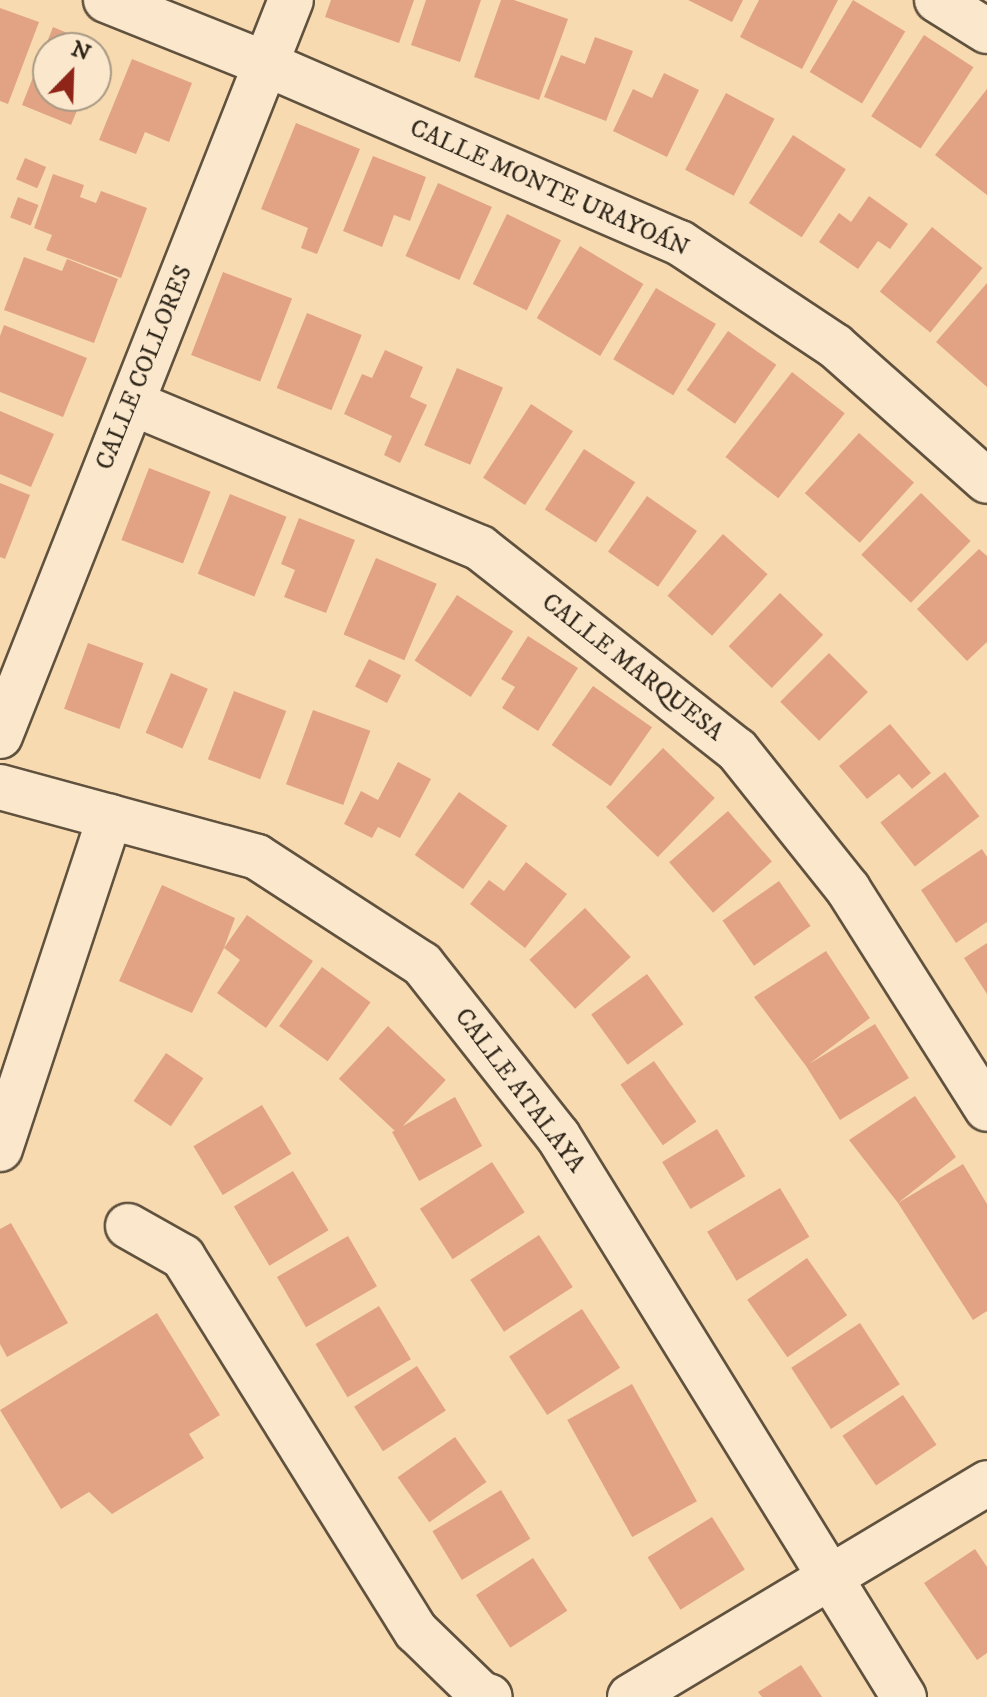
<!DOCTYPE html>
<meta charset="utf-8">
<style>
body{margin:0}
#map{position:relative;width:987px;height:1697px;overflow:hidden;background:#f8dab1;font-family:"IM FELL DW Pica",serif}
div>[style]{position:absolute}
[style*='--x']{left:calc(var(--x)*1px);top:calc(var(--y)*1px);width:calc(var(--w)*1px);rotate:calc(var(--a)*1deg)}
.building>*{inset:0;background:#e2a385;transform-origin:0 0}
.roads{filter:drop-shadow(2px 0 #60523e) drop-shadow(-2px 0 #60523e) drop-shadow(0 2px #60523e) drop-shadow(0 -2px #60523e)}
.minor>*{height:44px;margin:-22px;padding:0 22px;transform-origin:22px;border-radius:22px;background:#fae7cc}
span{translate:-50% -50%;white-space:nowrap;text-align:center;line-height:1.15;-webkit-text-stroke:7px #fae7cc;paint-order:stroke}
.street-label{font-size:24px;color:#2d2418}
.north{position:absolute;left:32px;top:32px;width:80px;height:80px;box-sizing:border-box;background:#fae7cc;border:2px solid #a89984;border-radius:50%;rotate:23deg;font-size:22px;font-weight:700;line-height:32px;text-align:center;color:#2d2418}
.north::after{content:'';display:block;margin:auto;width:28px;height:36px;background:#8f2418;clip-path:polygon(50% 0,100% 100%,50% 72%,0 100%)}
</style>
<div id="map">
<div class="building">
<i style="clip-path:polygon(331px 0,414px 0,399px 43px,325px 17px)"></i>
<i style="clip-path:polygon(426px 0,481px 0,460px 62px,411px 45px)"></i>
<i style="clip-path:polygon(501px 0,514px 0,568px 19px,539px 100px,474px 77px)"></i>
<i style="clip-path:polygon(688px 0,743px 0,732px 22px)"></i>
<i style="clip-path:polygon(759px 0,838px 0,802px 69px,740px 37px)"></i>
<i style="left:853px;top:0;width:61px;height:84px;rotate:31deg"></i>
<i style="clip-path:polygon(0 8px,39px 22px,8px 104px,0 101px)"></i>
<i style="clip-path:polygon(53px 27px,103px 48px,96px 64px,96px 48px,48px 48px,48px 96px,83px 96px,71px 125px,22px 105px)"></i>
<i style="left:924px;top:35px;width:59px;height:97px;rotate:33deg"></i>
<i style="clip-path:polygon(595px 37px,633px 51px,606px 121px,544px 97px,561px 55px,585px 64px)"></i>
<i style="clip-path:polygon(132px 59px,192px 83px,169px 142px,145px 132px,136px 154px,99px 140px)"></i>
<i style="clip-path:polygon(664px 73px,699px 90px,667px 157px,613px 131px,633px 89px,652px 98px)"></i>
<i style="clip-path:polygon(987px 89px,987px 195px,935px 155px)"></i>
<i style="left:726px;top:93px;width:55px;height:87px;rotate:28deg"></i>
<i style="clip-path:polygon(296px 123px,360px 149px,317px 254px,301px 248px,308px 228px,261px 209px)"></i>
<i style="left:793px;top:135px;width:63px;height:81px;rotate:33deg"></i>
<i style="clip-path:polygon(373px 156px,426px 177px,410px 221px,394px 215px,382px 247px,343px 231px)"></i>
<i style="left:25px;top:158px;width:23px;height:23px;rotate:23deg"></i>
<i style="clip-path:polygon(53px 174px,84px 185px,80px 197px,96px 203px,101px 191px,147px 208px,121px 278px,46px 250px,52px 235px,34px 228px)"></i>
<i style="left:438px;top:183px;width:59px;height:80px;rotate:24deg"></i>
<i style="clip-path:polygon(869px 196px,908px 224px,890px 249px,878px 241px,858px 269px,819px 242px,839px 213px,851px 222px)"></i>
<i style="left:18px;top:197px;width:22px;height:22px;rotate:21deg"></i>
<i style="left:507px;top:214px;width:60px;height:78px;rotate:26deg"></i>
<i style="left:932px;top:227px;width:65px;height:83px;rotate:39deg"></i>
<i style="left:580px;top:246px;width:74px;height:84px;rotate:31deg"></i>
<i style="clip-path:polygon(24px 257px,62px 271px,67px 259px,118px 279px,94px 343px,4px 310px)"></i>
<i style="left:223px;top:272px;width:74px;height:89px;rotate:21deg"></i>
<i style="clip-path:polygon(987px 283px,987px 387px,936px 342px)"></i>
<i style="left:656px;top:288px;width:70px;height:83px;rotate:31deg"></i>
<i style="left:307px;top:313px;width:59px;height:81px;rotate:22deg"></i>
<i style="clip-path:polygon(4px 325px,87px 358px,63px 417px,0 392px,0 336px)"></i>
<i style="left:728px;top:331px;width:59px;height:72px;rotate:35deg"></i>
<i style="clip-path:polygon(385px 350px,423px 367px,410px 397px,427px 405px,400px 463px,384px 455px,392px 436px,344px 414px,362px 374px,372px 378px)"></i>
<i style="left:457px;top:368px;width:50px;height:84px;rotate:23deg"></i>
<i style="left:792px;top:372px;width:67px;height:108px;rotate:38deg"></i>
<i style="left:531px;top:404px;width:50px;height:88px;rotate:33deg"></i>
<i style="clip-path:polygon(0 411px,54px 434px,31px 487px,0 474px)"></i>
<i style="left:859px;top:433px;width:74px;height:81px;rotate:42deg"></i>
<i style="left:584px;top:449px;width:61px;height:72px;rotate:33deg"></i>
<i style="left:149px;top:468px;width:66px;height:77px;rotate:21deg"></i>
<i style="clip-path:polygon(0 483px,30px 495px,5px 559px,0 557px)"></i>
<i style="left:921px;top:493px;width:69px;height:86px;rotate:44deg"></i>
<i style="left:230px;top:494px;width:61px;height:86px;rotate:22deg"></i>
<i style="left:647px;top:496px;width:61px;height:68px;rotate:35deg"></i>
<i style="clip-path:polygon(299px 518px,355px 540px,326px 613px,284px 597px,295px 570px,281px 564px)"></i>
<i style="left:723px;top:534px;width:60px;height:83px;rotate:42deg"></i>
<i style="clip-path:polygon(979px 549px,987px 556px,987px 642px,967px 661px,917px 609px)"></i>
<i style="left:376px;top:558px;width:66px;height:83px;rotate:23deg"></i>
<i style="left:780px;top:593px;width:60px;height:74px;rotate:44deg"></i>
<i style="left:457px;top:595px;width:67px;height:78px;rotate:33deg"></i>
<i style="clip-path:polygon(528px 636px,578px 668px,538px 731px,502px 708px,515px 687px,501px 679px)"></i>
<i style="left:88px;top:643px;width:59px;height:70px;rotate:20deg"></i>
<i style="left:829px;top:653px;width:55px;height:69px;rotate:45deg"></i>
<i style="left:369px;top:659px;width:36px;height:31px;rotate:27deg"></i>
<i style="left:171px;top:673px;width:40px;height:65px;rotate:23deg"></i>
<i style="left:593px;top:686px;width:72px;height:72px;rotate:35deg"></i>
<i style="left:234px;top:691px;width:56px;height:73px;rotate:21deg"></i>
<i style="left:313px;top:710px;width:61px;height:79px;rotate:20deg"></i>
<i style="clip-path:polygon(890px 724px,931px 773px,912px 789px,899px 774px,867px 799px,839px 766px)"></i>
<i style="left:663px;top:748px;width:72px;height:82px;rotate:44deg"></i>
<i style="clip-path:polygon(398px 762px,431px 779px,400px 838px,378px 827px,372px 838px,344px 824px,361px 791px,378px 800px)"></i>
<i style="left:945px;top:772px;width:56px;height:82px;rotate:52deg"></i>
<i style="left:459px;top:792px;width:59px;height:77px;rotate:35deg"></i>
<i style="left:728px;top:811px;width:67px;height:78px;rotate:49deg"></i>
<i style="clip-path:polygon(982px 849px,987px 857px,987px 922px,956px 943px,921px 890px)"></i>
<i style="clip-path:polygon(526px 862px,567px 894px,525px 948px,470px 904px,489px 880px,504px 891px)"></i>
<i style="left:779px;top:881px;width:55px;height:69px;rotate:55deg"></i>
<i style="clip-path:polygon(162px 885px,235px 918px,224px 948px,247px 915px,313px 961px,266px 1028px,217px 993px,240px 960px,224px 948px,192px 1013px,119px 981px)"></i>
<i style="left:585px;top:908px;width:67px;height:76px;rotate:47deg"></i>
<i style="clip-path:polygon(987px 943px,987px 994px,964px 958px)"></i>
<i style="clip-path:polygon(826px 951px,870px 1018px,809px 1064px,875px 1024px,909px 1078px,840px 1120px,806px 1066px,754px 997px)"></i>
<i style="left:322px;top:967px;width:60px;height:73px;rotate:36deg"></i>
<i style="left:647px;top:974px;width:62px;height:69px;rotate:54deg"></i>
<i style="left:388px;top:1026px;width:79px;height:72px;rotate:43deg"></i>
<i style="left:166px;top:1053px;width:45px;height:58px;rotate:34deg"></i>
<i style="left:654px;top:1061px;width:74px;height:41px;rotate:55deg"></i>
<i style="clip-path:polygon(915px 1096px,956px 1157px,898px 1203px,963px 1164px,987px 1204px,987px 1311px,973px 1320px,898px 1203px,849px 1140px)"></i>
<i style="left:455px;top:1097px;width:56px;height:72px;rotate:61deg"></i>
<i style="left:262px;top:1105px;width:57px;height:80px;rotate:59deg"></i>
<i style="left:717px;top:1129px;width:55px;height:64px;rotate:59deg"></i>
<i style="left:492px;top:1162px;width:60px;height:86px;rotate:57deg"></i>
<i style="left:293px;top:1171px;width:69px;height:69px;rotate:59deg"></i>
<i style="left:780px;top:1188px;width:57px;height:85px;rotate:59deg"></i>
<i style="clip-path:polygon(11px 1223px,68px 1323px,7px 1357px,0 1344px,0 1229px)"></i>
<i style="left:539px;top:1235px;width:62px;height:82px;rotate:57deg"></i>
<i style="left:348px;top:1236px;width:58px;height:82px;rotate:60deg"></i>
<i style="left:807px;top:1258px;width:70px;height:73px;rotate:55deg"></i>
<i style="left:379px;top:1306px;width:62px;height:74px;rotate:59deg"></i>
<i style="left:582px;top:1309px;width:70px;height:87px;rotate:57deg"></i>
<i style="clip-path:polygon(157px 1313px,220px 1415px,189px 1434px,204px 1458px,112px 1514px,89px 1492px,61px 1509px,0 1410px)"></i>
<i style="left:860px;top:1323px;width:73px;height:82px;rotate:57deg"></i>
<i style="left:417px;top:1366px;width:53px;height:75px;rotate:57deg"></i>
<i style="left:632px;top:1384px;width:134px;height:74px;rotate:61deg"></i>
<i style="left:903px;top:1395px;width:60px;height:73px;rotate:56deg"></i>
<i style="left:455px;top:1437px;width:55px;height:70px;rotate:55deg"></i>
<i style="left:501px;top:1490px;width:57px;height:80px;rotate:59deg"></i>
<i style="left:712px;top:1517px;width:62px;height:76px;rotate:58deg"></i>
<i style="clip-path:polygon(975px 1549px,987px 1567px,987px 1653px,977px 1660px,924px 1583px)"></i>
<i style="left:533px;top:1558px;width:63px;height:68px;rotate:57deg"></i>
<i style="clip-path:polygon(801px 1665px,822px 1697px,762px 1697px,758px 1692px)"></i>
</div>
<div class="roads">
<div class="minor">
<i style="--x:106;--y:0;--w:172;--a:21.8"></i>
<i style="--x:266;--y:64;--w:451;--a:23.4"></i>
<i style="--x:680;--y:243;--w:186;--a:33.6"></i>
<i style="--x:835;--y:346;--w:203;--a:41.6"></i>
<i style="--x:937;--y:0;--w:59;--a:31.8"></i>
<i style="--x:132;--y:403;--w:377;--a:22.6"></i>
<i style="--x:480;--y:548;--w:327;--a:38.2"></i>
<i style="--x:737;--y:750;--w:178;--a:51.4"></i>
<i style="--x:848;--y:889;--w:260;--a:57.7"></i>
<i style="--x:0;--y:736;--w:791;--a:-68.43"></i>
<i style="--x:0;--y:787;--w:266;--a:15.2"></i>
<i style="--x:257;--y:857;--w:197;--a:33"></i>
<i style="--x:422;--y:964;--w:219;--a:51.7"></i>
<i style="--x:558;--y:1136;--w:659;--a:58.34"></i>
<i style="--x:0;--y:1149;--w:350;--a:-71.7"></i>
<i style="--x:128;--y:1226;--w:63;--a:29.4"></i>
<i style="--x:183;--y:1257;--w:441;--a:58.1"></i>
<i style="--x:416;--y:1631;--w:91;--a:44.1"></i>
<i style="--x:481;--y:1694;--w:9;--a:18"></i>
<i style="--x:630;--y:1697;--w:416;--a:-30.9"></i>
</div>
</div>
<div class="street-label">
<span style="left:549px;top:189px;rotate:24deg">CALLE MONTE URAYOÁN</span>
<span style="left:145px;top:368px;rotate:-68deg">CALLE COLLORES</span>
<span style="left:632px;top:668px;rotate:38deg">CALLE MARQUESA</span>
<span style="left:519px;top:1091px;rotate:53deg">CALLE ATALAYA</span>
</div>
<div class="north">N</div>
</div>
